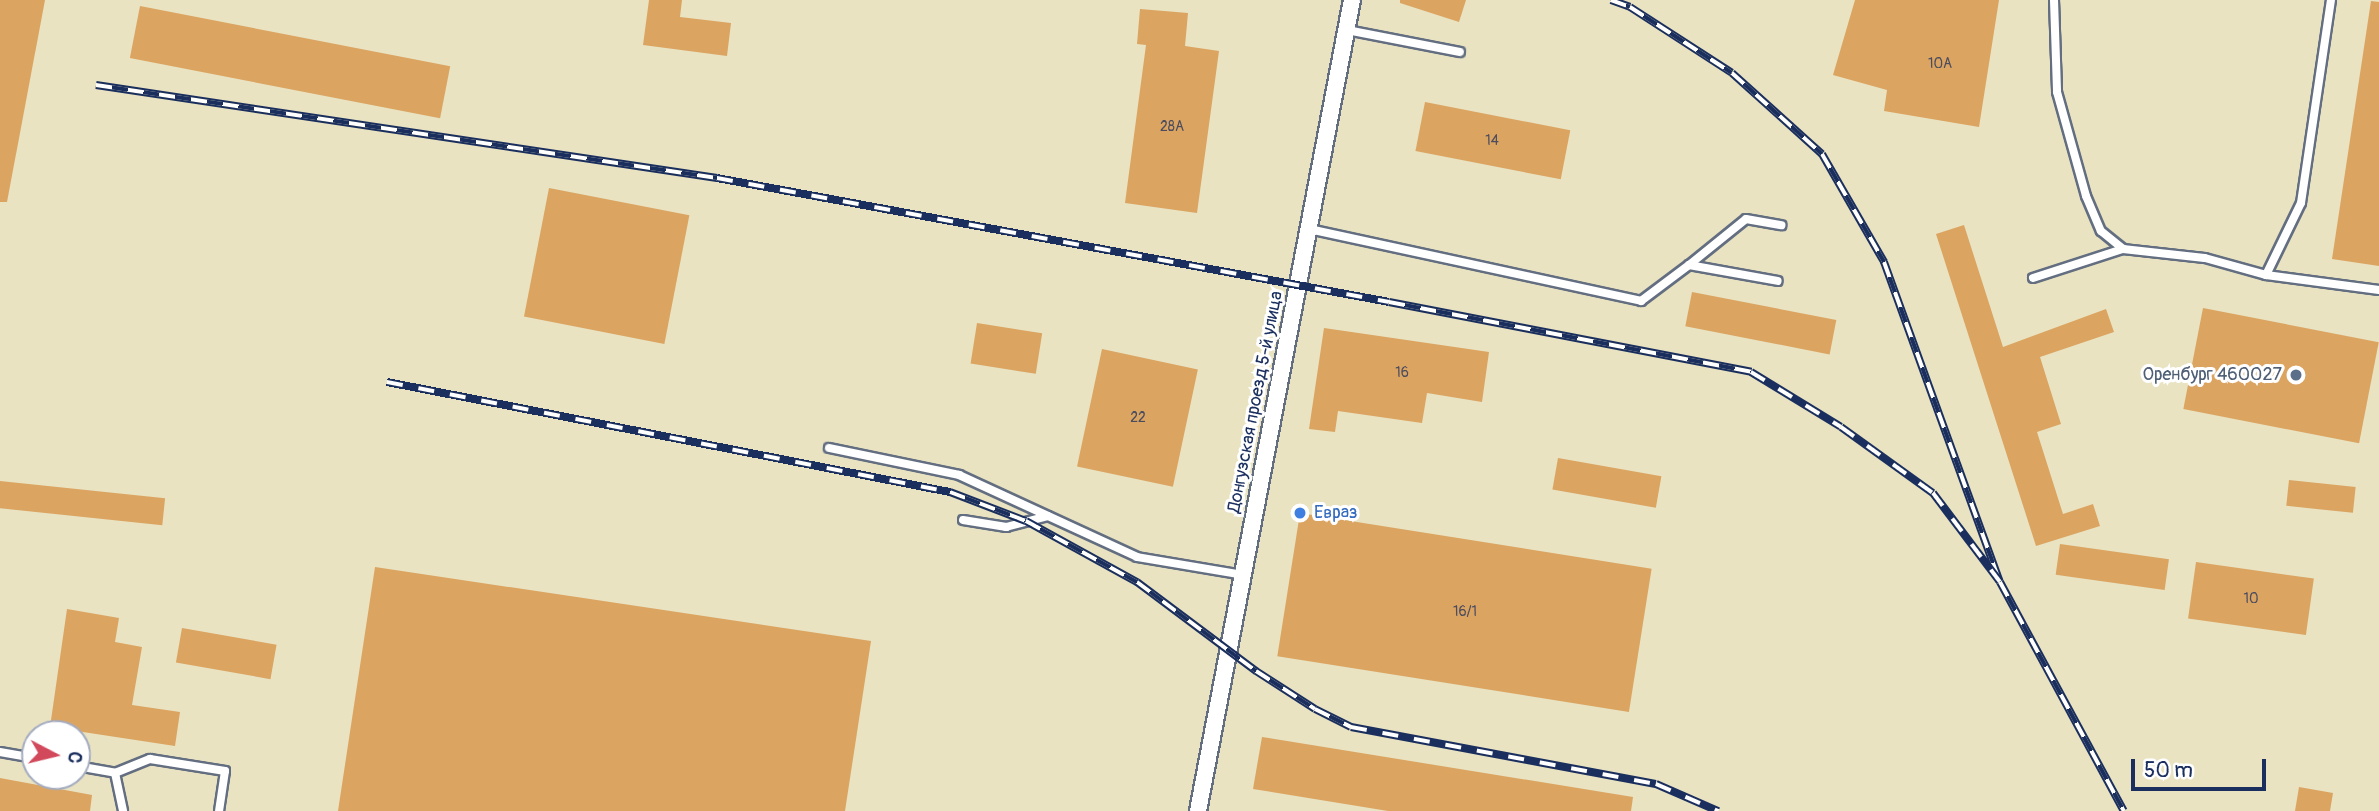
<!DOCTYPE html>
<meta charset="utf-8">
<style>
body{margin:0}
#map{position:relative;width:2379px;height:811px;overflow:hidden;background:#e9e3c2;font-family:Pangolin,sans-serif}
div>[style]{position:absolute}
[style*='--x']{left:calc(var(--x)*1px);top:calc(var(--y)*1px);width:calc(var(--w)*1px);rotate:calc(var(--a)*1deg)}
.building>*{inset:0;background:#dba461;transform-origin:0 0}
.roads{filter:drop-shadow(2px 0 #636e81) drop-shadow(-2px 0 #636e81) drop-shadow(0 2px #636e81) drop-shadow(0 -2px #636e81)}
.lane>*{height:8px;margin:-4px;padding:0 4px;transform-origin:4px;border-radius:4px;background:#fff}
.street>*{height:16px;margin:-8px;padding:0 8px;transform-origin:8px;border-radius:8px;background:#fff}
.rail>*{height:8px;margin-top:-4px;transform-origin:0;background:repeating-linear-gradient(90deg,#fff 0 16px,#1b2f5e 0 32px);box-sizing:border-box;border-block:2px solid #1b2f5e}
.dots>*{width:19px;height:19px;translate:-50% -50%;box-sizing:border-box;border:4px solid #fff;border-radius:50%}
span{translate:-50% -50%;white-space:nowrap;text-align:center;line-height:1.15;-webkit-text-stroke:6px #fff;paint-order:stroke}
.number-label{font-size:14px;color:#4b4c5f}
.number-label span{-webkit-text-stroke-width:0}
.service-label{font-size:18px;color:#4e5e75}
.right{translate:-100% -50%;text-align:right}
.street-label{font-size:18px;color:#1b2f5e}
.shop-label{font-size:18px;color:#366cbe}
.left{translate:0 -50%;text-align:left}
.north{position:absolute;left:21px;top:720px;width:70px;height:70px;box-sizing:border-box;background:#fff;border:2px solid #a4acbf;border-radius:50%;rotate:97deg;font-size:19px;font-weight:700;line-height:28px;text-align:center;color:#1b2f5e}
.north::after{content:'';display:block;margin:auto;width:24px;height:32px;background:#d1495b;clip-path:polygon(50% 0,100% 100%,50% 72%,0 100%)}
.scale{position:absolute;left:2131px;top:759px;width:135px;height:32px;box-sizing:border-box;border:4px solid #1b2f5e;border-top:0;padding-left:9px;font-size:21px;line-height:24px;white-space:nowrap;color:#1b2f5e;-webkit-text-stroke:5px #fff;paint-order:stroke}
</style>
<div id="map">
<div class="building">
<i style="clip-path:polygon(0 0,45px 0,7px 202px,0 202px)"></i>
<i style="clip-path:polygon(649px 0,682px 0,680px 17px,731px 23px,727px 56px,643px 45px)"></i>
<i style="clip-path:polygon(1400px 0,1466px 0,1459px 22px,1400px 3px)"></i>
<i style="clip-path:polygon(1855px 0,1999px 0,1979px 127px,1884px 111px,1887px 90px,1833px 75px)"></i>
<i style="clip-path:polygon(2371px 1px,2379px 2px,2379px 266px,2332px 259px)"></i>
<i style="left:140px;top:6px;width:316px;height:53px;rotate:11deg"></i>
<i style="clip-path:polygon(1140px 9px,1188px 13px,1185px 46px,1219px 51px,1197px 213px,1125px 203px,1146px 45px,1137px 44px)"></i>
<i style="left:1425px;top:102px;width:148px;height:50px;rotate:11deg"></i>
<i style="left:549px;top:188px;width:143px;height:131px;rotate:11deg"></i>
<i style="clip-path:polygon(1964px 225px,2003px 347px,2106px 309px,2114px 332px,2040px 357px,2061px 424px,2037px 432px,2063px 514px,2093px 504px,2100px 526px,2036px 546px,1936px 234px)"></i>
<i style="left:1692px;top:292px;width:147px;height:35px;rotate:11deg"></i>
<i style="left:2203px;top:308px;width:179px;height:103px;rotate:11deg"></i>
<i style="left:977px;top:323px;width:66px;height:41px;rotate:9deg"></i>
<i style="clip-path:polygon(1324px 328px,1489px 352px,1482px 402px,1427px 393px,1422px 423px,1338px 411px,1335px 432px,1309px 429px)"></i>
<i style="left:1102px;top:349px;width:98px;height:120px;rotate:12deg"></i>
<i style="left:1558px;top:458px;width:105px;height:32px;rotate:10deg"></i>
<i style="left:2289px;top:480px;width:67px;height:26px;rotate:6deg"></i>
<i style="left:0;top:481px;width:166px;height:27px;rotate:6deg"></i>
<i style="left:1300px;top:513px;width:356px;height:145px;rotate:9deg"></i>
<i style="left:2060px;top:544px;width:110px;height:31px;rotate:8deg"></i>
<i style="left:2196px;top:562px;width:119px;height:57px;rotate:8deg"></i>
<i style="clip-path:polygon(375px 567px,871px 641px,845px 811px,338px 811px)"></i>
<i style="clip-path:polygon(67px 609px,119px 618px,115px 642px,142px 647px,132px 705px,180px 712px,175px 746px,50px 727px)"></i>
<i style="left:182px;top:628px;width:96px;height:35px;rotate:10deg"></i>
<i style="clip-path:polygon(1262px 737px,1633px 797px,1631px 811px,1388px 811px,1253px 789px)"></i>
<i style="clip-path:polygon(0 778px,92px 795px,90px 811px,0 811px)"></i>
<i style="clip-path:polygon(2299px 787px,2333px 793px,2330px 811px,2295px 811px)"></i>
</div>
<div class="roads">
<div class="lane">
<i style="--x:2054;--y:0;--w:92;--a:88.1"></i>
<i style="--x:2057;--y:92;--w:108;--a:74.4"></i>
<i style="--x:2086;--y:196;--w:38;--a:67"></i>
<i style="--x:2101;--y:231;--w:28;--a:39"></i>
<i style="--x:1347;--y:30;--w:115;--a:11"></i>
<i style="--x:1309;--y:229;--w:340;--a:12.2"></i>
<i style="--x:1641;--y:301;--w:60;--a:-36.9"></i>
<i style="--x:1689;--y:265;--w:90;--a:10.2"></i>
<i style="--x:1689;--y:265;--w:73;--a:-38.9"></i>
<i style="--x:1746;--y:219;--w:36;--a:10"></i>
<i style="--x:2266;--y:275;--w:80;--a:-64.1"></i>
<i style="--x:2301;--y:203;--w:205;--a:-81.6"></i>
<i style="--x:2033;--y:278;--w:95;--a:-17.9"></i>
<i style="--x:2123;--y:249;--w:82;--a:6.3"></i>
<i style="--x:2205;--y:258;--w:63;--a:15.6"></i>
<i style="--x:2266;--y:275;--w:114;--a:7.6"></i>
<i style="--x:829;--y:448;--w:133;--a:11.7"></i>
<i style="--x:959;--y:475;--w:196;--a:24.7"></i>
<i style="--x:1137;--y:557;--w:108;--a:9.6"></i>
<i style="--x:963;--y:520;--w:44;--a:9.2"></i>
<i style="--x:1006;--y:527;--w:43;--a:-14.7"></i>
<i style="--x:0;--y:752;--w:36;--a:10"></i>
<i style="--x:77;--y:766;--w:39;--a:10"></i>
<i style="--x:115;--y:773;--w:38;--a:-22"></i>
<i style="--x:150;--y:759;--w:76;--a:9.1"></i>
<i style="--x:225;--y:771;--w:40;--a:98.5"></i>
<i style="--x:115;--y:773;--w:39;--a:78"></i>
</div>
<div class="street">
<i style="--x:1198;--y:811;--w:825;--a:-79.25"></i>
</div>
</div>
<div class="rail">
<i style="--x:1611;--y:0;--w:20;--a:20"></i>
<i style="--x:1630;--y:7;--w:121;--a:32.9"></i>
<i style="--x:1732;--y:73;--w:121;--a:42"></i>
<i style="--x:1822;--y:154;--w:125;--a:60.1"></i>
<i style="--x:1884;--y:262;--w:340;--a:70.1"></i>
<i style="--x:2000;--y:582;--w:260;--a:61.6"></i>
<i style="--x:96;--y:85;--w:628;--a:8.52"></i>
<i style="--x:717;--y:178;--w:683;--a:10.45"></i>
<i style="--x:1389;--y:302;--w:369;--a:10.9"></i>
<i style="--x:1751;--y:372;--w:105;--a:31.4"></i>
<i style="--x:1841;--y:427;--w:113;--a:35.7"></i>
<i style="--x:1933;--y:493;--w:111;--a:53"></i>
<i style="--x:387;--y:382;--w:574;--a:11.06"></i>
<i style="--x:950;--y:492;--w:81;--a:20.9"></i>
<i style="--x:1026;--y:521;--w:127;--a:28.8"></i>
<i style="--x:1137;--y:582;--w:149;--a:36.8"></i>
<i style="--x:1256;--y:671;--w:70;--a:32.8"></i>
<i style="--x:1315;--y:709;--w:40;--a:26.6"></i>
<i style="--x:1351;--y:727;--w:310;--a:10.6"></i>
<i style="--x:1656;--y:784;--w:68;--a:23.5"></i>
</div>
<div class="dots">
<i style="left:2296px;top:375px;background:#5c6f8a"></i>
<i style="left:1300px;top:513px;background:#3f7fe0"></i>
</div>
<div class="number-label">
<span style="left:1940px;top:64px">10А</span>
<span style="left:1172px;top:127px">28А</span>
<span style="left:1492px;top:141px">14</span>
<span style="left:1402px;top:373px">16</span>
<span style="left:1138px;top:418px">22</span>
<span style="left:2251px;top:599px">10</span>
<span style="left:1465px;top:612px">16/1</span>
</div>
<div class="service-label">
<span class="right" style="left:2282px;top:375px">Оренбург 460027</span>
</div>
<div class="street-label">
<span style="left:1256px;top:402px;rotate:-79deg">Донгузская проезд 5-й улица</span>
</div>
<div class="shop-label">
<span class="left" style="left:1314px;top:513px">Евраз</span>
</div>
<div class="north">С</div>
<div class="scale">50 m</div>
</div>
